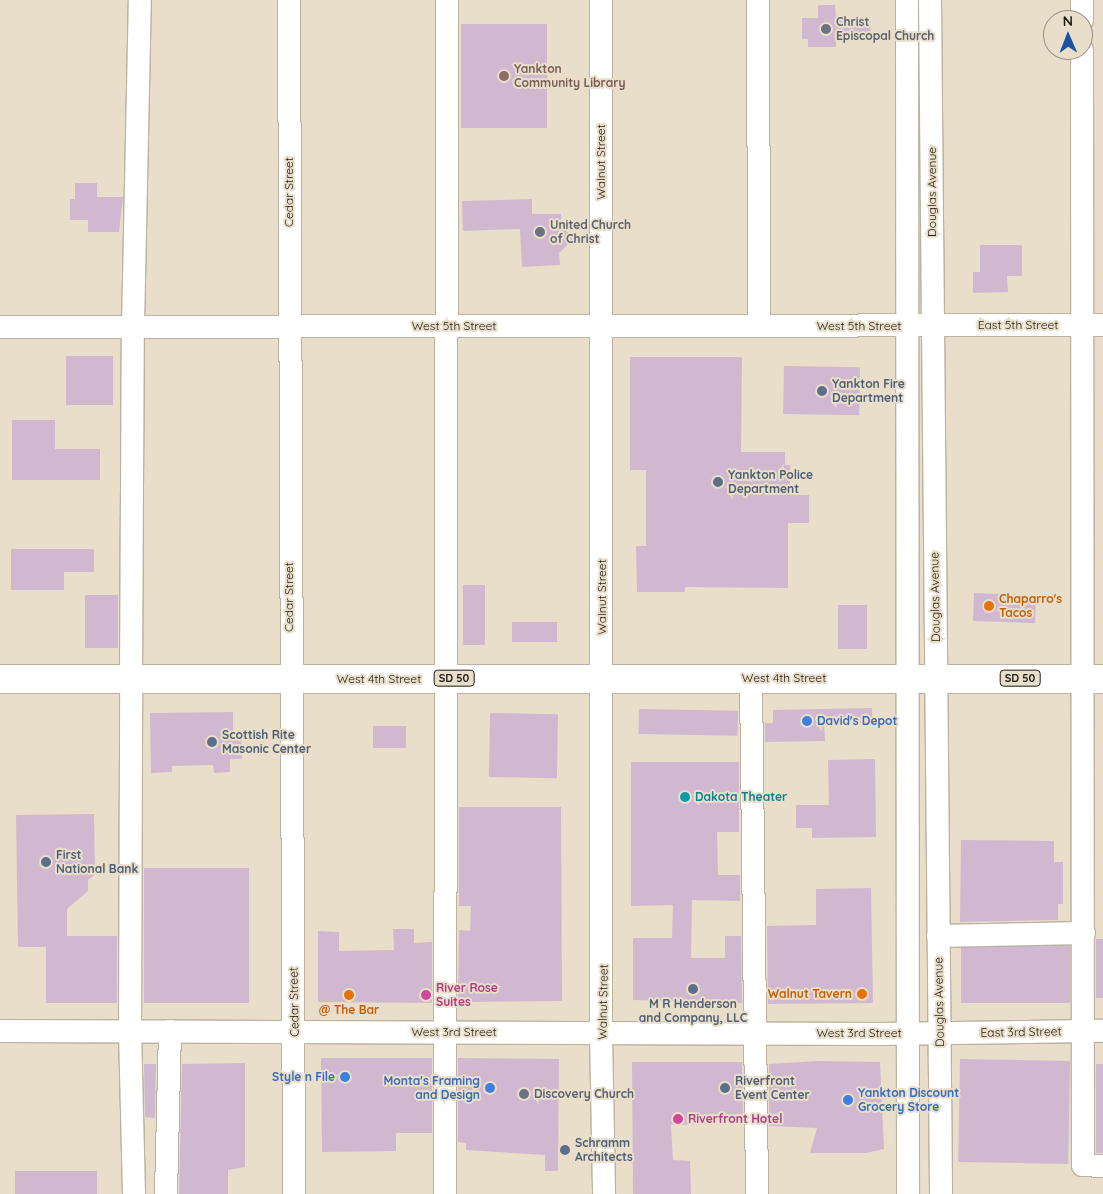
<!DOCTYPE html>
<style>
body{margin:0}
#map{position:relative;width:1103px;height:1194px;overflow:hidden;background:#e9deca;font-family:Quicksand,sans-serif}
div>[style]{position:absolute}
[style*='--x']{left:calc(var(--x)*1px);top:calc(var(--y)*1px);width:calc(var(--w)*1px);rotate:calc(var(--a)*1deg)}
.building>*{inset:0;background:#d0b8d0;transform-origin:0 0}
.roads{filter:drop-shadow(1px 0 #bbb19e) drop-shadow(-1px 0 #bbb19e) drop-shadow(0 1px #bbb19e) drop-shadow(0 -1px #bbb19e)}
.minor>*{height:22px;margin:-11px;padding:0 11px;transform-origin:11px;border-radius:11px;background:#fff}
.highway>*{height:28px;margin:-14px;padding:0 14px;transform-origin:14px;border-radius:14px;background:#fff}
.dots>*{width:14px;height:14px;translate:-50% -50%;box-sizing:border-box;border:2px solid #e9deca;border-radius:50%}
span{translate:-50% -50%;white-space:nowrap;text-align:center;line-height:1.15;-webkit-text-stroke:4px #e9deca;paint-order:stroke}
.shield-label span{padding:1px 4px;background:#e9deca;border:1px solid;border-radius:4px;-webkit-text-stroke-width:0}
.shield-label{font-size:11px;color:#1e1a13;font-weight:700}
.worship-label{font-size:12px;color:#5b616d;font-weight:700}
.left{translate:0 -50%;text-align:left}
.education-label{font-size:12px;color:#785e54;font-weight:700}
.street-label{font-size:12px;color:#1e1a13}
.service-label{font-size:12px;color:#4e5e75;font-weight:700}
.food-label{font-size:12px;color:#c56008;font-weight:700}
.right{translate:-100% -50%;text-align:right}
.shop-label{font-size:12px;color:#366cbe;font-weight:700}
.culture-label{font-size:12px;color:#0d838f;font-weight:700}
.hotel-label{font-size:12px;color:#b23c85;font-weight:700}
.north{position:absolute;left:1043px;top:10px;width:50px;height:50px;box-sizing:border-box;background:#e9deca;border:1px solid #989081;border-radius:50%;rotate:359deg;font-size:14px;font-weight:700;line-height:20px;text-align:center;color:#1e1a13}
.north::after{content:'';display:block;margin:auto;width:18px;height:22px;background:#1a53a4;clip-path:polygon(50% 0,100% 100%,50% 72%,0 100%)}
</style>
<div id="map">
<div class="building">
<i style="clip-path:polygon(818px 5px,835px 5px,836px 18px,870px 17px,871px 38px,836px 38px,836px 47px,808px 47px,808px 39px,802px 39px,802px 18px,818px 18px)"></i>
<i style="left:461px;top:24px;width:86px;height:104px"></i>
<i style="clip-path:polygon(75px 183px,97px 183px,97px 197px,123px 197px,119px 232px,88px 232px,88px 220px,70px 220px,70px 199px,75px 199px)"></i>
<i style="clip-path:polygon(532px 199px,532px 214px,561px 214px,561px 226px,574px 238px,559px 253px,560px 265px,522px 267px,520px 229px,463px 231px,462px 201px)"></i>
<i style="clip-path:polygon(980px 245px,1022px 245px,1022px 276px,1007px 276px,1008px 292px,973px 293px,973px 272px,980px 272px)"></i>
<i style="left:66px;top:356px;width:47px;height:49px"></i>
<i style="clip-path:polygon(630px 357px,742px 357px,741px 452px,785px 452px,785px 465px,790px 465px,790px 495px,809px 495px,809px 523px,788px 523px,788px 588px,685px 587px,685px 592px,637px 592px,636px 546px,646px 546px,646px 470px,630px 470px)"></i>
<i style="left:784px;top:366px;width:76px;height:48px;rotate:1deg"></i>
<i style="clip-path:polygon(12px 420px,55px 420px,55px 449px,100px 449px,100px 480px,12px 480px)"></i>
<i style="clip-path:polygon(11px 549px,94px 549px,94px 572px,64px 572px,64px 590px,11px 590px)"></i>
<i style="left:463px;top:585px;width:22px;height:60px"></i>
<i style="left:974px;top:593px;width:62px;height:28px;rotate:2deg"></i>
<i style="left:118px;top:595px;width:53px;height:33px;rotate:90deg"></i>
<i style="left:838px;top:605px;width:29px;height:44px"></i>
<i style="left:512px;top:622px;width:45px;height:20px"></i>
<i style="clip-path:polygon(872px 708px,872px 723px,824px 724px,825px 741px,765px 742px,765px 723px,773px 723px,773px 710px)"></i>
<i style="left:639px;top:709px;width:99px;height:25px;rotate:1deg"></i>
<i style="clip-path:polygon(233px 712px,233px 732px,241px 732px,242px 759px,230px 759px,230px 772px,214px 773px,213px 765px,172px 766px,172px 772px,151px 773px,150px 713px)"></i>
<i style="left:490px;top:713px;width:68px;height:64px;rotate:1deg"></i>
<i style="left:406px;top:726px;width:22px;height:33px;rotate:90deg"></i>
<i style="clip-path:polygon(875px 759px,876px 837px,812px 838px,812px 828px,796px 828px,796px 805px,829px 805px,828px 760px)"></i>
<i style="clip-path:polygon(631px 762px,739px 762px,739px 832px,717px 832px,718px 875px,740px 875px,740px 901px,692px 900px,691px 958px,725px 958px,725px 936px,741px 936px,742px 1003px,633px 1000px,633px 938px,672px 938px,673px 905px,631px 906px)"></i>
<i style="clip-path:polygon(459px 807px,561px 807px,562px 1001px,458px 1002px,459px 930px,470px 931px,471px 906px,459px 906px)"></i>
<i style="clip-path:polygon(94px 814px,95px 875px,88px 880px,88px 891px,67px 909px,67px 936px,117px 936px,117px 1003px,46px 1003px,46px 947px,18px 947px,16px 815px)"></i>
<i style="clip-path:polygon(961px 840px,1054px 841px,1054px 862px,1063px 862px,1063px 904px,1058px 904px,1058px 920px,960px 922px)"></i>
<i style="left:144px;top:868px;width:105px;height:135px"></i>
<i style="clip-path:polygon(871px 888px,873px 1003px,768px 1004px,767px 926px,816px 925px,816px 889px)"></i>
<i style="clip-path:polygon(393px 929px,414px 929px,414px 943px,432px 942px,432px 1003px,318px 1002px,318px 931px,339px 932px,339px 951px,394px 950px)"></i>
<i style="left:1103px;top:939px;width:59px;height:7px;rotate:90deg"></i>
<i style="left:1070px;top:946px;width:57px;height:109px;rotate:90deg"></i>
<i style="clip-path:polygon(321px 1058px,432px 1058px,432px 1133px,396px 1133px,396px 1151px,322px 1152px)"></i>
<i style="clip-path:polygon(458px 1058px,559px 1059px,558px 1171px,545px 1171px,545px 1155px,466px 1150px,466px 1143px,458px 1142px)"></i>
<i style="left:960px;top:1059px;width:110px;height:103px;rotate:1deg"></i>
<i style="clip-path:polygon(817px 1061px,880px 1062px,884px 1149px,866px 1153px,810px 1153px,817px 1128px,769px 1126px,769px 1064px)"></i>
<i style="clip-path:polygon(632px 1062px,742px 1062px,743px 1116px,709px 1114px,709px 1124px,671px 1125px,673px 1160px,690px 1161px,691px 1194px,633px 1194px)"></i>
<i style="clip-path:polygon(245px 1063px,245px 1167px,228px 1170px,228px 1194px,179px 1194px,182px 1064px)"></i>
<i style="clip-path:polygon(144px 1064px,156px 1064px,155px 1118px,145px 1117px)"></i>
<i style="left:1096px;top:1064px;width:7px;height:89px"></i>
<i style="left:15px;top:1171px;width:82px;height:23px"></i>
</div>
<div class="roads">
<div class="minor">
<i style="--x:289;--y:0;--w:1194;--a:89.76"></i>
<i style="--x:601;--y:0;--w:1033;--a:90"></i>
<i style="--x:601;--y:1033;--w:161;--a:88.9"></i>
<i style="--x:758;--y:0;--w:326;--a:89.8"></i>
<i style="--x:907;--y:0;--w:1194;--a:89.95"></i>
<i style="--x:930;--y:0;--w:1194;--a:89.47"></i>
<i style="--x:1082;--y:0;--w:20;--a:90"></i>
<i style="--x:1082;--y:50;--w:1115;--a:89.95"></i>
<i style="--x:1083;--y:1165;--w:20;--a:3"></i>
<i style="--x:0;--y:327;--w:1103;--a:-0.1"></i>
<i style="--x:751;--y:679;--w:515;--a:89.33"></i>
<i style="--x:938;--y:936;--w:146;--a:-1.2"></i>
<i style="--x:0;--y:1031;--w:879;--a:0.2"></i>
<i style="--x:879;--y:1034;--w:224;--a:-0.8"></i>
<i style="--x:134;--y:1194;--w:163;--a:-91.4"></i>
<i style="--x:130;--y:1031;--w:352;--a:-89.8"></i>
<i style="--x:131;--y:679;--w:352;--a:-89.7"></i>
<i style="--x:133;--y:327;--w:327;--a:-88.8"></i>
<i style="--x:166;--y:1194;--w:163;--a:-88.6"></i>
<i style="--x:445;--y:1194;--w:1194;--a:-89.9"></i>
</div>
<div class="highway">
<i style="--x:0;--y:679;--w:1103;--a:0"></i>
</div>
</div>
<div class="dots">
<i style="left:826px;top:29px;background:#6b7280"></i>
<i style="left:504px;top:76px;background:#8d6e63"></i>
<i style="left:540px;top:232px;background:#6b7280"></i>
<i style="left:822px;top:391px;background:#5c6f8a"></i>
<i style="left:718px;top:482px;background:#5c6f8a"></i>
<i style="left:989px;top:606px;background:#e8710a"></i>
<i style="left:807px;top:721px;background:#3f7fe0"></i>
<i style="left:212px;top:742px;background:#5c6f8a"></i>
<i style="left:685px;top:797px;background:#0f9aa8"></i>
<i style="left:46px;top:862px;background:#5c6f8a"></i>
<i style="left:693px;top:989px;background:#5c6f8a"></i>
<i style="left:862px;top:994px;background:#e8710a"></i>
<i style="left:349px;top:995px;background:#e8710a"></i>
<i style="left:426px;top:995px;background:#d1479c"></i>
<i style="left:345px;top:1077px;background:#3f7fe0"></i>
<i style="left:490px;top:1088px;background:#3f7fe0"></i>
<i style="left:725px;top:1088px;background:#5c6f8a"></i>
<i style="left:524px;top:1094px;background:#6b7280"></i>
<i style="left:848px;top:1100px;background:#3f7fe0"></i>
<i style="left:678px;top:1119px;background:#d1479c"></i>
<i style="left:565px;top:1150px;background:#5c6f8a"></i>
</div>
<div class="shield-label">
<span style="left:454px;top:678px">SD 50</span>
<span style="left:1020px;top:678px">SD 50</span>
</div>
<div class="worship-label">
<span class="left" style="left:836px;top:29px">Christ<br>Episcopal Church</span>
<span class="left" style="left:550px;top:232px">United Church<br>of Christ</span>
<span class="left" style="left:534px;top:1094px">Discovery Church</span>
</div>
<div class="education-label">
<span class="left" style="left:514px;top:76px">Yankton<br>Community Library</span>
</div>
<div class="street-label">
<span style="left:601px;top:162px;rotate:-90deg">Walnut Street</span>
<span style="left:289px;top:192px;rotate:-90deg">Cedar Street</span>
<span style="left:932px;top:192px;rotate:-90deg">Douglas Avenue</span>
<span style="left:1018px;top:325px">East 5th Street</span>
<span style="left:454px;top:326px">West 5th Street</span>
<span style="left:859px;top:326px">West 5th Street</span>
<span style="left:289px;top:597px;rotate:-90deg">Cedar Street</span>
<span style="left:602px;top:597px;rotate:-90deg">Walnut Street</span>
<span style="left:935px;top:597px;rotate:-91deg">Douglas Avenue</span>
<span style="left:784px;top:678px">West 4th Street</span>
<span style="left:379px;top:679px">West 4th Street</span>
<span style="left:294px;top:1002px;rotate:-91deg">Cedar Street</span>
<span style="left:603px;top:1002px;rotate:-89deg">Walnut Street</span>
<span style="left:939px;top:1002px;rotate:-91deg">Douglas Avenue</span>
<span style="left:454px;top:1032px">West 3rd Street</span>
<span style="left:1021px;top:1032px;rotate:-1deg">East 3rd Street</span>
<span style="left:859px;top:1033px">West 3rd Street</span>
</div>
<div class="service-label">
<span class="left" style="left:832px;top:391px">Yankton Fire<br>Department</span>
<span class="left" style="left:728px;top:482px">Yankton Police<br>Department</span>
<span class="left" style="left:222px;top:742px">Scottish Rite<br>Masonic Center</span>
<span class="left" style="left:56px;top:862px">First<br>National Bank</span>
<span style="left:693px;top:1011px">M R Henderson<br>and Company, LLC</span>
<span class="left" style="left:735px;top:1088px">Riverfront<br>Event Center</span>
<span class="left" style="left:575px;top:1150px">Schramm<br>Architects</span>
</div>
<div class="food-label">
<span class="left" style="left:999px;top:606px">Chaparro's<br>Tacos</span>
<span class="right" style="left:852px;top:994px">Walnut Tavern</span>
<span style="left:349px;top:1010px">@ The Bar</span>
</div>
<div class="shop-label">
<span class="left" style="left:817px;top:721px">David's Depot</span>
<span class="right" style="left:335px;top:1077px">Style n File</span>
<span class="right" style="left:480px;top:1088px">Monta's Framing<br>and Design</span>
<span class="left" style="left:858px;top:1100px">Yankton Discount<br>Grocery Store</span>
</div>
<div class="culture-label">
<span class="left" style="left:695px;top:797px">Dakota Theater</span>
</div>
<div class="hotel-label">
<span class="left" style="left:436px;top:995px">River Rose<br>Suites</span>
<span class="left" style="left:688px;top:1119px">Riverfront Hotel</span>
</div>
<div class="north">N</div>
</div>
